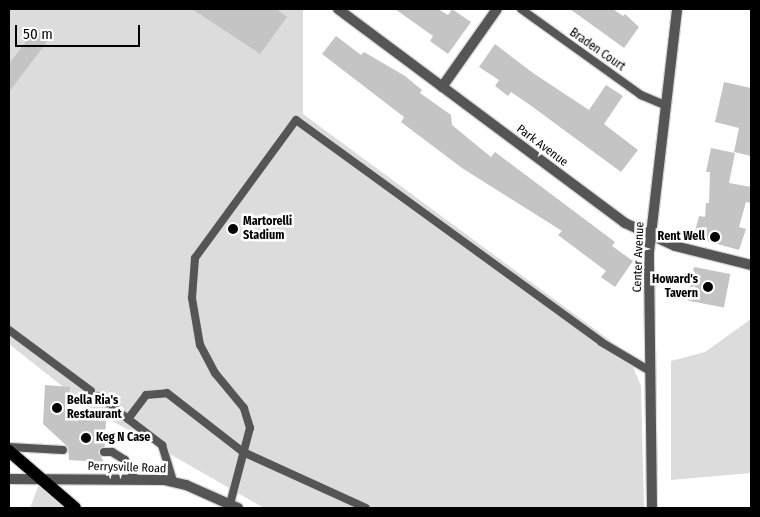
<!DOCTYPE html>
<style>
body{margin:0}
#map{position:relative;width:760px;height:517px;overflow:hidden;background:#fff;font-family:"Fira Sans Condensed",sans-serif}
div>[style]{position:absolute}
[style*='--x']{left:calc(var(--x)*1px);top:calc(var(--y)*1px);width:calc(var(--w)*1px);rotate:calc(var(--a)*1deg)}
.green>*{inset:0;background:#dcdcdc}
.building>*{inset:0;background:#c4c4c4;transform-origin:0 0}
.roads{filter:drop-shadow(1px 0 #dbdbdb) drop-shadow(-1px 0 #dbdbdb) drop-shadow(0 1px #dbdbdb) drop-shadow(0 -1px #dbdbdb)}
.service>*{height:8px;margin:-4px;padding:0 4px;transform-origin:4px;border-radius:4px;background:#555}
.minor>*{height:10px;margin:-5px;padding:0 5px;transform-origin:5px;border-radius:5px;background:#555}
.tertiary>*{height:10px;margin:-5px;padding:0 5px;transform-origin:5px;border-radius:5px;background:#555}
.primary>*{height:12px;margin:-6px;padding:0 6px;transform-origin:6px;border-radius:6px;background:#000}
.dots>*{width:14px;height:14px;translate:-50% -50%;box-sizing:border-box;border:2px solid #fff;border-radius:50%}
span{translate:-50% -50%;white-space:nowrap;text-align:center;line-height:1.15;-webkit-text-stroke:5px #fff;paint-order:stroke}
.street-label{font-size:12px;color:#000}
.poi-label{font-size:12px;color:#000;font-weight:700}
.left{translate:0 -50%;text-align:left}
.right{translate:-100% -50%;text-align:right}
.frame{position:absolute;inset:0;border:10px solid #000;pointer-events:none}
.scale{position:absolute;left:15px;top:25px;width:125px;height:22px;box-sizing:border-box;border:2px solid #000;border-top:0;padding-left:6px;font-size:15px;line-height:18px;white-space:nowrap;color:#000;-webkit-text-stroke:4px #fff;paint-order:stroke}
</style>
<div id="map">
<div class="green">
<i style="clip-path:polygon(9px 9px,303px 9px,303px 114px,627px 353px,641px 386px,644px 508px,264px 508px,90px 408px,9px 344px)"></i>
<i style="clip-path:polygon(751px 319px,751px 473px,671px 480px,671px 361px,705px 352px)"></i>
<i style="clip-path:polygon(41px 479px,75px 508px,30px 508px)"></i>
</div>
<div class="building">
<i style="clip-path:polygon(192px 9px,276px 9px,287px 17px,260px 54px)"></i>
<i style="clip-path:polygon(395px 9px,438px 9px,448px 15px,452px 9px,471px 22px,448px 54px,430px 41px,433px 36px)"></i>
<i style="clip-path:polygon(570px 9px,613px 9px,623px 16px,625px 14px,639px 27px,624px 48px)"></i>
<i style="clip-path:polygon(35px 29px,49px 39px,9px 92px,9px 64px)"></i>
<i style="clip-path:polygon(336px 36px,361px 55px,364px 52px,405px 76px,422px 90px,420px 93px,451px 115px,452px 125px,491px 157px,495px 152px,615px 242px,612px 246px,633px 261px,615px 287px,601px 277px,606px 271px,558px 235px,562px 231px,462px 168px,401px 122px,404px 117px,322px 54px)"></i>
<i style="clip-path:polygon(495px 44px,533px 73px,589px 110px,606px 85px,623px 96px,604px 124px,638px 150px,621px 172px,530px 105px,511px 92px,508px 96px,495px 86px,499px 80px,479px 67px)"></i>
<i style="clip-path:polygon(724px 82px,751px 88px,751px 156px,734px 152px,739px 128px,715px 122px)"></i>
<i style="clip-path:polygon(711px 148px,735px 153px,729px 183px,751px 187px,751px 203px,746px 202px,739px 227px,746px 229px,739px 250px,696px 238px,694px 235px,699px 216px,705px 217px,706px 203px,709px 203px,710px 172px,706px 172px)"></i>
<i style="left:694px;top:267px;width:37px;height:34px;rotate:11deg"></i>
<i style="clip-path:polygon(45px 385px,70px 387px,68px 416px,106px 418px,105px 446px,98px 452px,104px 462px,69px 460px,68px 447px,43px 424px)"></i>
</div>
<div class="roads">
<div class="service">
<i style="--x:521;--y:9;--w:148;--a:35.6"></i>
<i style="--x:641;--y:95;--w:25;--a:23"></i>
<i style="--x:9;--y:330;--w:102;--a:36.6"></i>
<i style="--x:98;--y:396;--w:81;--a:37.4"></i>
<i style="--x:162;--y:445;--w:39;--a:73"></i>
<i style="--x:128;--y:419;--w:30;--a:-53"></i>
<i style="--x:146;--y:395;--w:21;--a:-5"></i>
<i style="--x:167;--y:393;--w:96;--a:37.8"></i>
<i style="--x:243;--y:452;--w:135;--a:24.5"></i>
<i style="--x:9;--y:447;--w:54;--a:3.2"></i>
<i style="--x:104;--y:452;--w:8;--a:0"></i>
<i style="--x:112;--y:452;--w:15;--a:32"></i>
<i style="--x:125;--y:460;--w:21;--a:62"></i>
<i style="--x:230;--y:504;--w:79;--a:-75.3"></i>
<i style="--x:250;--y:428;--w:21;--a:-107"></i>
<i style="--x:244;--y:408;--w:45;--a:-129.6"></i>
<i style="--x:215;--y:373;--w:32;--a:-118"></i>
<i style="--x:200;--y:345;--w:48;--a:-99.7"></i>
<i style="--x:192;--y:298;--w:40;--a:-85.7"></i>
<i style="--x:195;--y:258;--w:171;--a:-53.8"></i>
<i style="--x:296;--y:120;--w:377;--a:36"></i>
<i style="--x:601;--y:342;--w:57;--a:30.6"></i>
</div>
<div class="minor">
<i style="--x:338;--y:9;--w:358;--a:36.7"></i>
<i style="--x:625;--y:223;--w:55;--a:24.7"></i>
<i style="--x:675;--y:246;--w:78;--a:14"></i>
<i style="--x:442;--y:87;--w:95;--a:-54.8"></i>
<i style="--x:9;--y:479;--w:155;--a:0.4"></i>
<i style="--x:164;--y:480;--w:23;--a:13"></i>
<i style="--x:186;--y:485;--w:57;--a:23.9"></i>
</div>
<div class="tertiary">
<i style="--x:652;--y:508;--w:256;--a:-90.7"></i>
<i style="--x:649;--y:252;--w:245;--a:-83.4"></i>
</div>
<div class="primary">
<i style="--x:9;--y:451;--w:87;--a:40.8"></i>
</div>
</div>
<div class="dots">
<i style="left:233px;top:229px;background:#000"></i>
<i style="left:715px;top:237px;background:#000"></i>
<i style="left:708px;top:287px;background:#000"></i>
<i style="left:57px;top:408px;background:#000"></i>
<i style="left:86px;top:438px;background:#000"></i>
</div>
<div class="street-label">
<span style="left:597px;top:50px;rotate:35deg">Braden Court</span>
<span style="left:542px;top:146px;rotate:37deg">Park Avenue</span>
<span style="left:639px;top:257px;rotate:-88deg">Center Avenue</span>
<span style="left:127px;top:468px;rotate:2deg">Perrysville Road</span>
</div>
<div class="poi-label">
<span class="left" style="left:243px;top:229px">Martorelli<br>Stadium</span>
<span class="right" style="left:705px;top:237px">Rent Well</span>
<span class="right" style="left:698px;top:287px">Howard's<br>Tavern</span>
<span class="left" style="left:67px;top:408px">Bella Ria's<br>Restaurant</span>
<span class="left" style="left:96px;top:438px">Keg N Case</span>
</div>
<div class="frame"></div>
<div class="scale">50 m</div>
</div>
